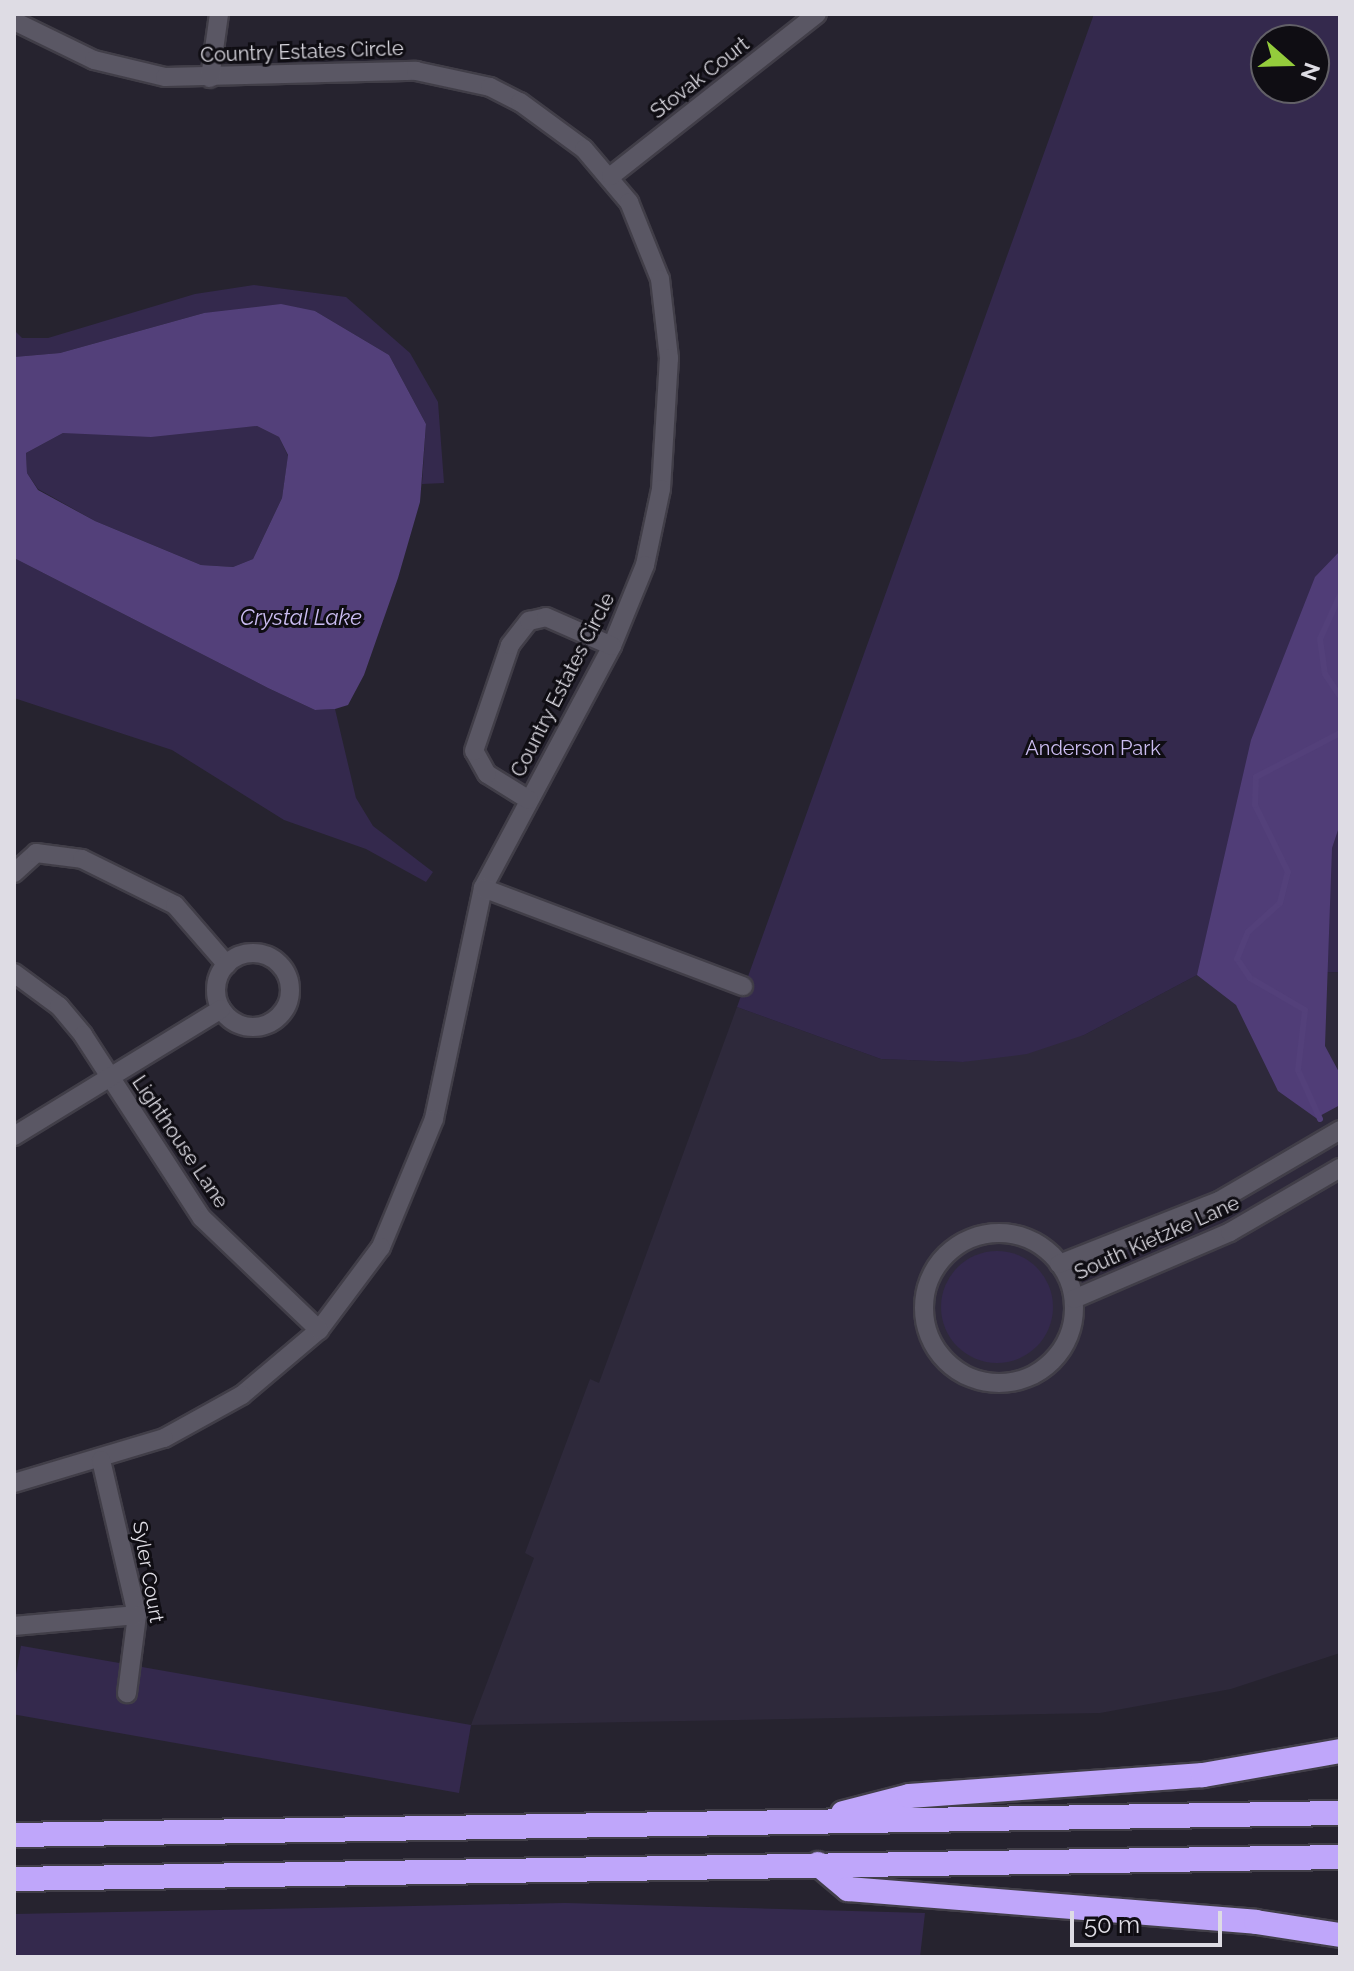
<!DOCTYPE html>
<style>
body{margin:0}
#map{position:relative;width:1354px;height:1971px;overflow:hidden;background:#26232f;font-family:Raleway,sans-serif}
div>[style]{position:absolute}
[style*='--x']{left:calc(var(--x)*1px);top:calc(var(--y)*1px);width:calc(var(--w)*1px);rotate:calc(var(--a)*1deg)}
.built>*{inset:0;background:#2e293b}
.green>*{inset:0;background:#34294d;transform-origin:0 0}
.round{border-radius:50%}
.forest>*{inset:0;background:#503d77}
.water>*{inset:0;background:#53407a}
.stream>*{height:6px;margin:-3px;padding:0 3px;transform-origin:3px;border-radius:3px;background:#53407a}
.roads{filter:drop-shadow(2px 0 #413e48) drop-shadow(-2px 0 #413e48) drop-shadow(0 2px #413e48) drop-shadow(0 -2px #413e48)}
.street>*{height:18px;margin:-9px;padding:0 9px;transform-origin:9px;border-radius:9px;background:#5a5764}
.street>.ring{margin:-9px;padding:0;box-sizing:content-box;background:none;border:18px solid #5a5764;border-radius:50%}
.highway>*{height:24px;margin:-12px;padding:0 12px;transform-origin:12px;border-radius:12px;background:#bfa6fa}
span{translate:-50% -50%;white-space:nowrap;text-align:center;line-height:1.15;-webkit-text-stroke:6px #0f0d13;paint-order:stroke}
.street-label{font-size:20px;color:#dedce4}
.park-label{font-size:20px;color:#ccbdf2}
.water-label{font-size:22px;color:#cbbdf2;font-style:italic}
.frame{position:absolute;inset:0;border:16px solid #dedce4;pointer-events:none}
.north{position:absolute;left:1250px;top:24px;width:80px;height:80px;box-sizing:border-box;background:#0f0d13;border:2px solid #626067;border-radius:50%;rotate:110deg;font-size:22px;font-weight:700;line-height:32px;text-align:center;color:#dedce4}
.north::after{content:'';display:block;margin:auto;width:28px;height:36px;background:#94cc3c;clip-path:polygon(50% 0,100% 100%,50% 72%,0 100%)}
.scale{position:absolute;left:1070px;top:1911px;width:152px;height:36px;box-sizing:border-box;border:4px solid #dedce4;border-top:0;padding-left:10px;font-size:24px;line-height:28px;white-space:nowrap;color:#dedce4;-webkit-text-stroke:6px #0f0d13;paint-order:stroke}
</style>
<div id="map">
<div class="built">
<i style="clip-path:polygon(1340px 972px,1340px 1653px,1231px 1689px,1100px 1713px,471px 1725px,534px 1558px,525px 1553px,590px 1379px,599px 1383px,737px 1007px,881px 1059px,963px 1062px,1084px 1035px,1197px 975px)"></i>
</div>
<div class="green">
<i style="clip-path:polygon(evenodd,1094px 14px,1340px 14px,1340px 972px,1197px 975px,1084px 1035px,1027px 1054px,963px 1062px,881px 1059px,737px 1007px,1094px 14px,1266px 40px,1314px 40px,1314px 88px,1266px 88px,1266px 40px)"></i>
<i style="clip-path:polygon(254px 285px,346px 297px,410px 353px,438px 402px,444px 483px,422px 484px,426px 424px,389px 355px,315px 311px,204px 313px,60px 353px,14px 357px,14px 330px,22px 338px,48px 338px,195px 294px)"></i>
<i style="clip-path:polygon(257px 426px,279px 437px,288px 456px,282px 498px,253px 559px,233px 567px,201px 565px,95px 521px,38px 489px,27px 473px,26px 453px,63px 433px)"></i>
<i style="clip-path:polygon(14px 558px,268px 688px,315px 710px,335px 709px,356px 798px,373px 826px,433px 872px,426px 882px,366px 849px,284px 820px,172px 750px,14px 698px)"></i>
<i class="round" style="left:941px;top:1251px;width:112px;height:112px"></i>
<i style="left:471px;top:1725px;width:69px;height:457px;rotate:100deg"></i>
<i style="clip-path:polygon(565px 1903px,925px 1913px,920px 1957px,14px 1957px,14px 1914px)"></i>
</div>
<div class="forest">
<i style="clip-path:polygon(1340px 551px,1340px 824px,1332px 848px,1325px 1046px,1340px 1074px,1340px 1105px,1316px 1118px,1278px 1091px,1236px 1005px,1197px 975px,1251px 740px,1315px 577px)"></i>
</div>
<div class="water">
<i style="clip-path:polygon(evenodd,281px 304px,315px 311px,389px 355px,426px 424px,420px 502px,398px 578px,364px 675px,348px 705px,335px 709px,315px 710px,268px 688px,14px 558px,14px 357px,60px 353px,204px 313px,281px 304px,257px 426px,279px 437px,288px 455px,282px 498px,253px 559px,233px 567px,201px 565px,95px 521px,38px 490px,27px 473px,26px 453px,63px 433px,151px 437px,257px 426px)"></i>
</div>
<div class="stream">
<i style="--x:1340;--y:595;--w:48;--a:114.4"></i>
<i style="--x:1320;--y:639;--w:35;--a:82"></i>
<i style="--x:1325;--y:674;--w:27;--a:56"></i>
<i style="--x:1320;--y:1119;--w:54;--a:-114.2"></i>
<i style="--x:1298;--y:1070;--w:60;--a:-83.3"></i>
<i style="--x:1305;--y:1010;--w:64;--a:-149.8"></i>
<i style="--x:1250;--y:978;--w:23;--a:-124"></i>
<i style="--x:1237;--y:959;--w:29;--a:-68"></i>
<i style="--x:1248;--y:932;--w:43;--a:-42.2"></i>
<i style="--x:1280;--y:903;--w:32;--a:-76"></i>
<i style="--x:1288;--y:872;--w:75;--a:-116.2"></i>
<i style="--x:1255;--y:805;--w:28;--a:-88"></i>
<i style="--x:1256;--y:777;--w:95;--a:-27.6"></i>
</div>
<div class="roads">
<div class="street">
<i style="--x:14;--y:21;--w:89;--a:26"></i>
<i style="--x:94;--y:60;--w:73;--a:13.5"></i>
<i style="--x:165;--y:77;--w:251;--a:-1.4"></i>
<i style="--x:416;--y:71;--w:76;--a:12.2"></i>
<i style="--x:490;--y:87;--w:34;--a:27"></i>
<i style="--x:520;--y:102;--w:79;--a:36.3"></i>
<i style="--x:584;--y:149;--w:70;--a:49.7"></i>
<i style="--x:629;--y:202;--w:83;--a:68.1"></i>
<i style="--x:660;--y:279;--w:80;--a:83.5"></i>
<i style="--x:669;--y:358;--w:131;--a:93.5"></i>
<i style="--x:661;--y:489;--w:78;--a:101.9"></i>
<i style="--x:645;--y:565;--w:87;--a:112.2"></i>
<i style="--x:612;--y:646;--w:274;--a:118.1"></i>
<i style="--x:483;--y:888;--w:236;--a:102"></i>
<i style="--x:434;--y:1119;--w:139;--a:112.5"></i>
<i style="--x:381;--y:1247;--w:104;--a:126.8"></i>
<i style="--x:319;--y:1330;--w:101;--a:139.8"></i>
<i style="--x:242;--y:1395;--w:89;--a:151.1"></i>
<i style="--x:164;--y:1438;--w:157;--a:163.3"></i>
<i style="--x:210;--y:78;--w:65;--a:-82"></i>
<i style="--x:611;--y:176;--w:262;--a:-38.2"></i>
<i style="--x:529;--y:800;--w:49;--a:-148.2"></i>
<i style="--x:487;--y:774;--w:26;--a:-119"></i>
<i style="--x:474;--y:751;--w:112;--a:-71.2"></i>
<i style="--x:510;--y:645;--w:31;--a:-52"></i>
<i style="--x:529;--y:621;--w:17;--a:-13"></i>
<i style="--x:546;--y:617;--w:72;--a:23.7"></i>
<i style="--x:14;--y:873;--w:30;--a:-42"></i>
<i style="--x:36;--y:853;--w:46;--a:7.4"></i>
<i style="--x:82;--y:859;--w:104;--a:26.3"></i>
<i style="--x:175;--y:905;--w:79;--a:49.1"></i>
<i style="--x:483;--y:888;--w:278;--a:20.7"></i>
<i class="ring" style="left:216px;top:953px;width:56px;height:56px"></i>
<i style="--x:14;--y:973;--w:56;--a:36.3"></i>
<i style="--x:59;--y:1006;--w:38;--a:50"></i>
<i style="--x:83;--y:1035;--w:218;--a:57"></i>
<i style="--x:202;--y:1218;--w:162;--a:43.7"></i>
<i style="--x:14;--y:1136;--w:243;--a:-31.5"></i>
<i class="ring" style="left:924px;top:1233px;width:132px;height:132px"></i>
<i style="--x:1059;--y:1264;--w:172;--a:-21.5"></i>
<i style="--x:1219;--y:1201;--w:140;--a:-30.4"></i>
<i style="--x:1074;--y:1299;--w:170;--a:-23.2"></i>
<i style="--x:1230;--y:1232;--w:127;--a:-30.2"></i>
<i style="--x:101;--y:1460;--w:159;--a:76.9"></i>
<i style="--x:137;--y:1615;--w:79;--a:97.3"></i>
<i style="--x:14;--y:1626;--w:123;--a:-5.1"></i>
</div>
<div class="highway">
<i style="--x:843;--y:1813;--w:68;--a:-14.4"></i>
<i style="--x:909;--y:1796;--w:295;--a:-4.1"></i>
<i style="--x:1203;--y:1775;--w:139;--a:-9.9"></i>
<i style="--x:14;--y:1835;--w:1326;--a:-0.95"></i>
<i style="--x:818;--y:1864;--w:39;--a:40"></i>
<i style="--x:848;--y:1889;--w:409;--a:4.6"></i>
<i style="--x:1256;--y:1922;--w:85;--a:8.8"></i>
<i style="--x:14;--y:1879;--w:1326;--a:-0.95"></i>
</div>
</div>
<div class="street-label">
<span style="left:302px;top:52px;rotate:-2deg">Country Estates Circle</span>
<span style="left:700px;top:78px;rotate:-38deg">Stovak Court</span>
<span style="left:563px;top:685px;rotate:-63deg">Country Estates Circle</span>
<span style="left:180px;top:1142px;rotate:56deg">Lighthouse Lane</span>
<span style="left:1157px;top:1238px;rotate:-24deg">South Kietzke Lane</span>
<span style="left:148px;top:1572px;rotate:80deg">Syler Court</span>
</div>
<div class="park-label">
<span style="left:1093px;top:748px">Anderson Park</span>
</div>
<div class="water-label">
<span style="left:301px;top:618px">Crystal Lake</span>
</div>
<div class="frame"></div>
<div class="north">N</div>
<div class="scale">50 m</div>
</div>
